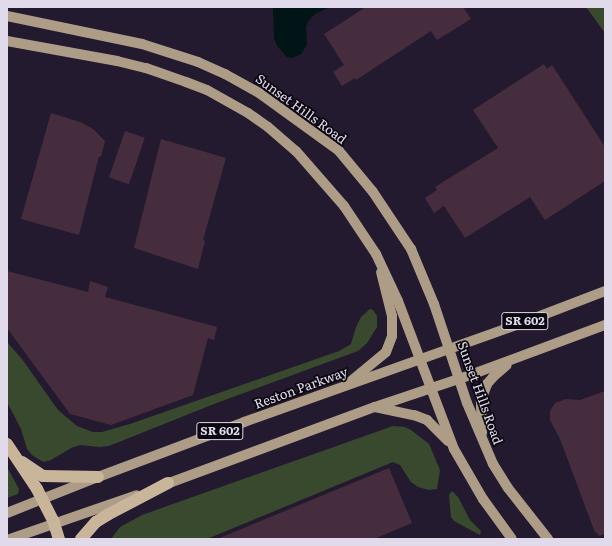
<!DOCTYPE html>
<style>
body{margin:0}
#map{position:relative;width:612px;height:546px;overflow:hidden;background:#241a30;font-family:Literata,serif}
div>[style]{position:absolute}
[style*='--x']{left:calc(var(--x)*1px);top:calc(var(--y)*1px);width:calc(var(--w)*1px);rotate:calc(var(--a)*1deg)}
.green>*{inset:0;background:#38492d}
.water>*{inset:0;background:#011517}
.building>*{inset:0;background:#452d3d;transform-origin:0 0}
.major>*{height:10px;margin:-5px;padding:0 5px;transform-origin:5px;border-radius:5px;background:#ad9d86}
.highway>*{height:12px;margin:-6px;padding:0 6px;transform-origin:6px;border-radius:6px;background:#c9b69a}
span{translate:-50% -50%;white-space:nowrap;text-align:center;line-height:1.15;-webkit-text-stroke:3.5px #0b0711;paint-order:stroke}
.shield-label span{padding:1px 3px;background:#0b0711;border:1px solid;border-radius:3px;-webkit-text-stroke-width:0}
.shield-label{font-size:12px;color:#e1daea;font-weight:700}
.street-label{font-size:13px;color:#e1daea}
.frame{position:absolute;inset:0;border:8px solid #e1daea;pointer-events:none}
</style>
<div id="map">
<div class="green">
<i style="clip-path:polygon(586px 7px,605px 7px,605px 33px)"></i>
<i style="clip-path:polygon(370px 309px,373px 310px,377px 316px,377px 327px,367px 343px,358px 351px,214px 404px,109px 446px,99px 447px,80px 445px,71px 448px,51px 460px,44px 462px,40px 460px,32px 455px,27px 449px,21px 429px,7px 402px,7px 342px,22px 359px,58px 410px,77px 426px,93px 432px,102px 432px,130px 424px,339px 351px,351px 344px,356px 327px,361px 317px)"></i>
<i style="clip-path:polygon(393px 426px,405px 427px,411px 430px,429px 444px,440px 470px,437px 489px,429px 490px,418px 487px,411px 482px,400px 465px,393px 462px,207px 539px,111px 539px,120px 527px,142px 515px)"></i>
<i style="clip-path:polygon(7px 467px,19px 489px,18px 494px,7px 498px)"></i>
<i style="clip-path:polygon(452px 491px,458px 497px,470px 520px,481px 531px,480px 535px,454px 521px,451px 517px,449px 495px)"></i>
</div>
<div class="water">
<i style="clip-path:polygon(273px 7px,330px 7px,315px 14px,309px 20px,306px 27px,307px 45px,301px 54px,292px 58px,287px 57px,277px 46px,274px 38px)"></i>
</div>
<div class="building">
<i style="clip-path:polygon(366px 7px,463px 7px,471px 19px,437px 40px,431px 31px,356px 80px,355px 78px,342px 86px,333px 72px,344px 65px,324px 34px)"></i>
<i style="clip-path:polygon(544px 64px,547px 69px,552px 65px,605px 147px,605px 181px,545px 220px,530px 197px,465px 238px,444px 206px,434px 213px,425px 198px,437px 190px,435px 187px,498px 148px,473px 110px)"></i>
<i style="clip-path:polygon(51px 113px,80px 122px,93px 129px,105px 141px,101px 157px,99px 156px,79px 235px,21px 219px)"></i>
<i style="left:125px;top:131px;width:21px;height:49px;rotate:19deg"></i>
<i style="clip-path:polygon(161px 139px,226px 158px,203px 240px,205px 241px,198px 269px,134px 248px)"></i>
<i style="clip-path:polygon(7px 271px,88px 292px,90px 281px,108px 287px,105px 297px,217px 327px,214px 340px,208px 338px,193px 395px,111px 425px,70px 414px,7px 328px)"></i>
<i style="clip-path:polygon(605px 391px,605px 534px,599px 536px,594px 530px,560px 439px,550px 420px,550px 411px,555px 403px,566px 399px,580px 400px)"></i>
<i style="clip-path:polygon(389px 468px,412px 523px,374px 539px,217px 539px)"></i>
</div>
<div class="major">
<i style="--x:7;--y:16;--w:138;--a:11.7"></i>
<i style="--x:142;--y:44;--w:59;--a:17.8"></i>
<i style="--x:198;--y:62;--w:30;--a:24"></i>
<i style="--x:225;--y:74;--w:39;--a:29"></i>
<i style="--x:259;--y:93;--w:99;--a:35.9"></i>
<i style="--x:339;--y:151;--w:53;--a:50.3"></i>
<i style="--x:373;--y:192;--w:69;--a:56.3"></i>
<i style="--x:411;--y:249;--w:60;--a:67.3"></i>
<i style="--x:434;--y:304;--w:104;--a:71.6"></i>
<i style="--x:467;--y:403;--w:66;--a:66.9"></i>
<i style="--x:493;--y:464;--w:28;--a:58"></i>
<i style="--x:508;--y:488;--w:65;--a:51.9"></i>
<i style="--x:7;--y:41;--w:112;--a:10.3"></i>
<i style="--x:117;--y:61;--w:30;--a:14"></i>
<i style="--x:146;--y:68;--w:42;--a:19.3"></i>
<i style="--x:186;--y:82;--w:22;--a:21"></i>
<i style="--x:207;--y:90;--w:47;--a:29.3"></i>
<i style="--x:248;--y:113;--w:24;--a:35"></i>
<i style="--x:268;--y:127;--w:37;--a:41"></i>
<i style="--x:296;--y:151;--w:73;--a:48.9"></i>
<i style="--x:344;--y:206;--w:58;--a:56.3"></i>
<i style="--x:376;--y:254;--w:52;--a:64.9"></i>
<i style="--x:398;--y:301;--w:158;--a:69.3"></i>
<i style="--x:454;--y:449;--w:58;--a:59.9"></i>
<i style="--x:483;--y:499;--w:49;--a:54.1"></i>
<i style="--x:351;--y:381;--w:45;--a:-39.6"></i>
<i style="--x:386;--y:352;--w:17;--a:-69"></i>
<i style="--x:392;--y:336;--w:20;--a:-90"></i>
<i style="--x:392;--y:316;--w:45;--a:-104"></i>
<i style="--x:375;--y:407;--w:40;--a:12"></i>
<i style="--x:414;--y:415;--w:14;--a:21"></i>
<i style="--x:427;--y:420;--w:30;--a:45"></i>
<i style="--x:482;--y:433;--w:33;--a:-92"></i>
<i style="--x:481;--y:400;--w:17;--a:-69"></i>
<i style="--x:487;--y:384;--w:9;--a:-49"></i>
<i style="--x:493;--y:377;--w:18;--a:-41"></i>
<i style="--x:161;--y:486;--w:228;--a:-20.3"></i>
<i style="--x:375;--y:407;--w:103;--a:-18.6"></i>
<i style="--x:473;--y:374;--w:141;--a:-20.4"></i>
<i style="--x:7;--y:513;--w:98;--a:-21.6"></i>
<i style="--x:98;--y:477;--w:156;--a:-20.6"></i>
<i style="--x:244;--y:422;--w:300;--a:-19.6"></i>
<i style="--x:527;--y:321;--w:84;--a:-21"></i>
<i style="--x:10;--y:539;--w:134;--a:-19.1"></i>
</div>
<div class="highway">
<i style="--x:7;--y:444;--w:54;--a:56.3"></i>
<i style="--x:37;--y:489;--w:38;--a:63"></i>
<i style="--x:54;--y:523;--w:17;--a:73"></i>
<i style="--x:22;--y:462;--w:25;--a:34"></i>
<i style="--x:43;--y:476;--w:55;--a:1"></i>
<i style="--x:81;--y:539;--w:23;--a:-49"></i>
<i style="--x:96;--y:522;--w:13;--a:-32"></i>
<i style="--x:107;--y:515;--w:69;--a:-27.7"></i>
</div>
<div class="shield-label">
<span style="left:525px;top:321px">SR 602</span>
<span style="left:220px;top:431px">SR 602</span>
</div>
<div class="street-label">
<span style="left:301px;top:109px;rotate:36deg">Sunset Hills Road</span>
<span style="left:301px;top:388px;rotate:-20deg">Reston Parkway</span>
<span style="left:480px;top:393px;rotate:70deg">Sunset Hills Road</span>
</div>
<div class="frame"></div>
</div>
